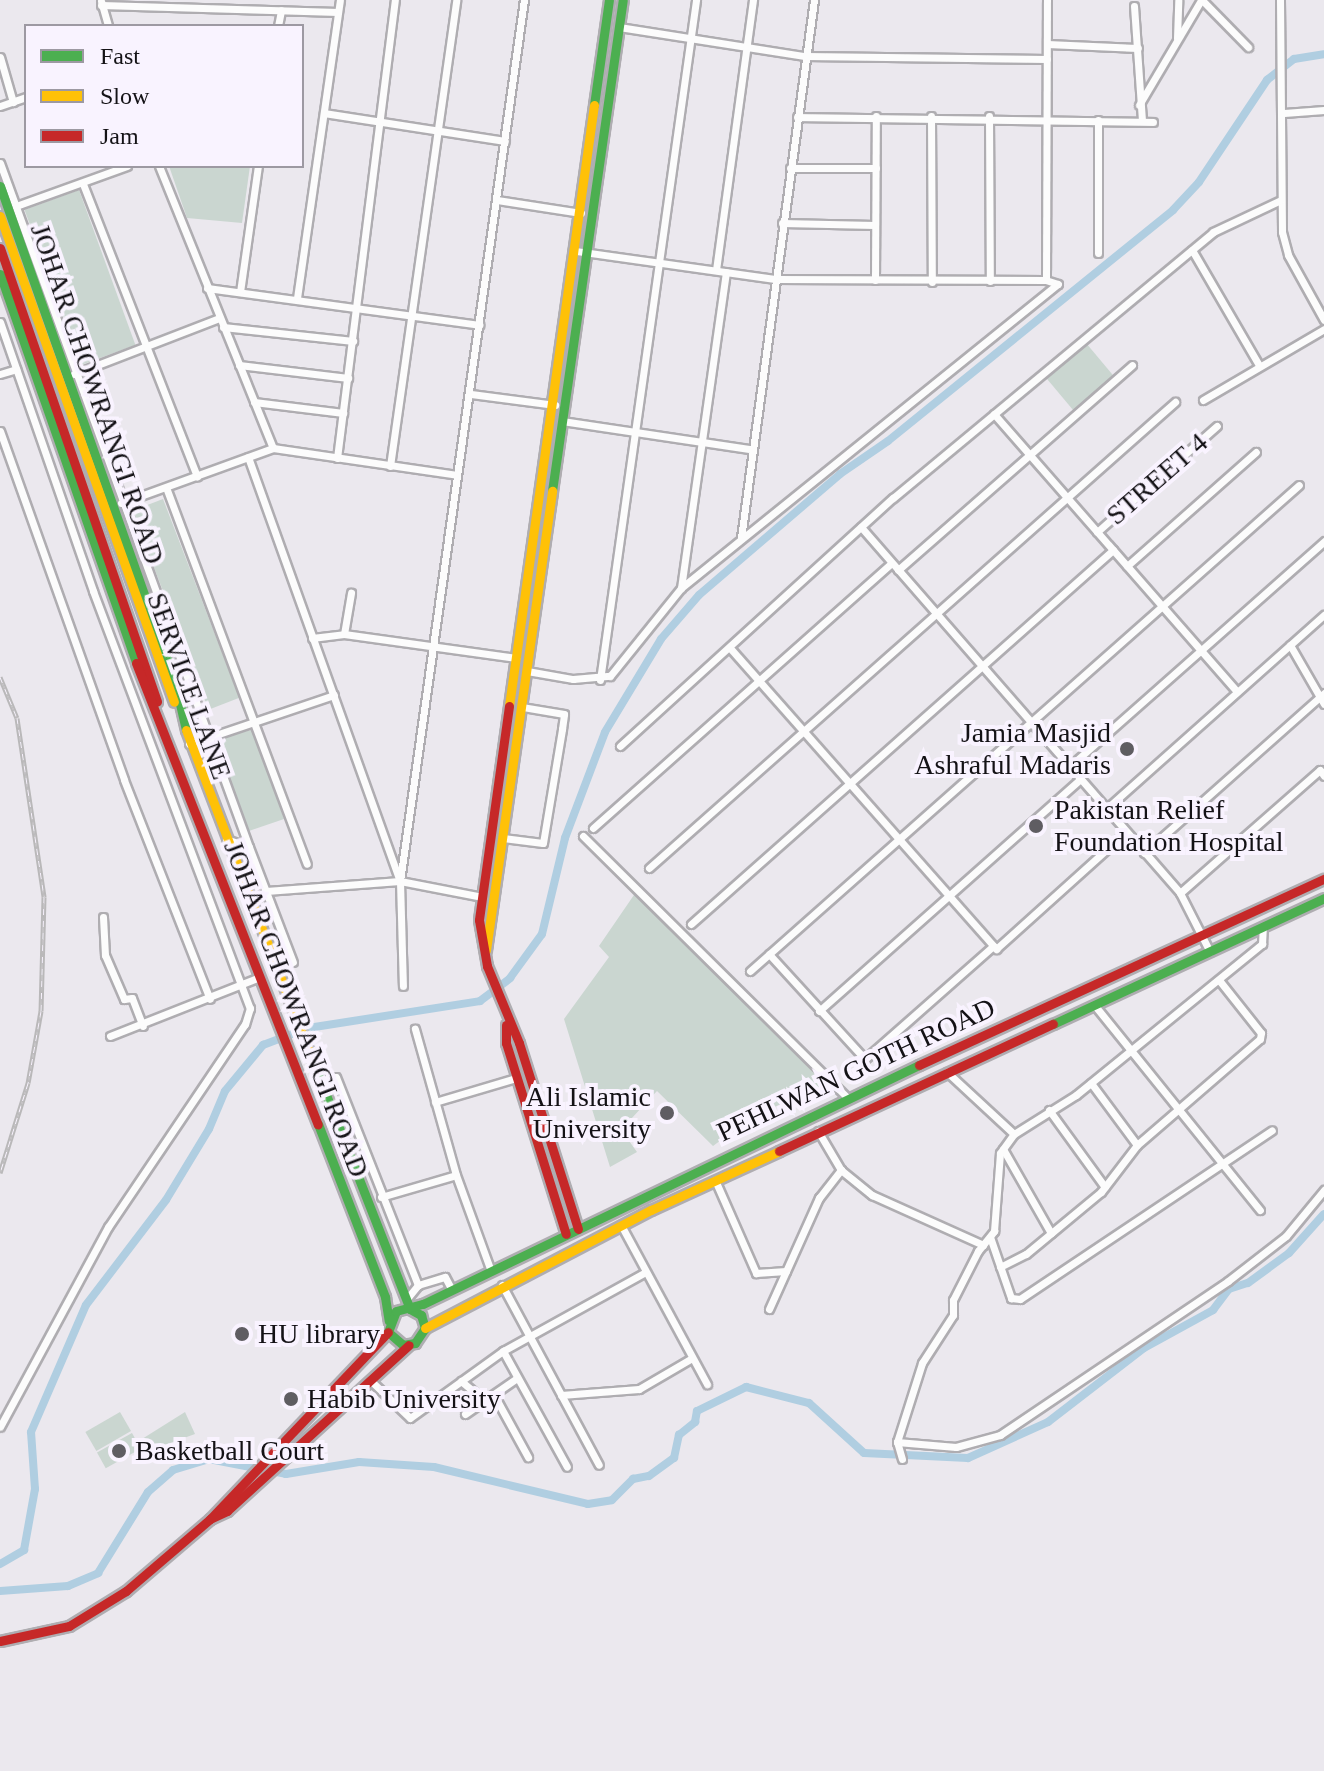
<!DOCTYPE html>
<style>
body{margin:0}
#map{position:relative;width:1324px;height:1771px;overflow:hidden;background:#ebe8ee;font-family:"Times New Roman",serif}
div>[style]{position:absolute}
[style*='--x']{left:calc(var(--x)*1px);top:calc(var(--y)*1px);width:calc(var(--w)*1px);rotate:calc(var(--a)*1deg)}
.green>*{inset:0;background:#cad6d0;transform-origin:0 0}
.canal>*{height:8px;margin:-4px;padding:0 4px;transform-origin:4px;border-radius:4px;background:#b0cee1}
.roads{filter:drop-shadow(2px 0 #afadb1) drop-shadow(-2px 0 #afadb1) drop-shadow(0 2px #afadb1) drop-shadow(0 -2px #afadb1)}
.street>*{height:7px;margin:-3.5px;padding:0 3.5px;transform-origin:3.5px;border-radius:3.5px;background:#fcfcfc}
.fast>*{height:9px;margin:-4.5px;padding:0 4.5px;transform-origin:4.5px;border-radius:4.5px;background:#4caf50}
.slow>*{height:9px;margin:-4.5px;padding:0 4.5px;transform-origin:4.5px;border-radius:4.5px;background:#ffc107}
.jam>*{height:9px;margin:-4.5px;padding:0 4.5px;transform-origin:4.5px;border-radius:4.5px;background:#c62828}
.rail>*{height:5px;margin-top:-2.5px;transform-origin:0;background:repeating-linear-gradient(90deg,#f9f3ff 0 6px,#b9b8b9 0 12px);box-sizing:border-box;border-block:2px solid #b9b8b9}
.dots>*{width:22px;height:22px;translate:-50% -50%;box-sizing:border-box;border:4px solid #f9f3ff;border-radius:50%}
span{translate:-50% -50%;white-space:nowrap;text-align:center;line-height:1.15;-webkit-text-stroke:8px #f9f3ff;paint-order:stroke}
.street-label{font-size:28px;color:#141216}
.poi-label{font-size:28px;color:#141216}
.right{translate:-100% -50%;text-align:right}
.left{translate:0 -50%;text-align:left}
.legend{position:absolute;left:24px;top:24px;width:280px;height:144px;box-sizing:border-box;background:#f9f3ff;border:2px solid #9d99a2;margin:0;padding:10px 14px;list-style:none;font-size:24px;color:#141216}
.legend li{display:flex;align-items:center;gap:16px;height:40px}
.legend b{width:40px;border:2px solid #9d99a2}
</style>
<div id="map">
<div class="green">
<i style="clip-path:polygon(169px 166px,250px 166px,242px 223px,187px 218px)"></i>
<i style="left:79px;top:190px;width:165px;height:58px;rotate:70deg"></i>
<i style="left:1086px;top:343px;width:45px;height:53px;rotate:50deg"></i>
<i style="left:163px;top:499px;width:213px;height:33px;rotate:69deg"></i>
<i style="clip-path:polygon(254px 729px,284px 819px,249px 831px,213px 741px)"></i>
<i style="clip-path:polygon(636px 892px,830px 1082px,752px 1117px,713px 1146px,657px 1091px,631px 1119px,636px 1127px,627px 1138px,637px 1152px,610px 1167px,564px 1019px,609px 957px,599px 946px)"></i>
<i style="left:120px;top:1412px;width:22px;height:40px;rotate:60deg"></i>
<i style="clip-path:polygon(185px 1412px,195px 1434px,148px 1451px,142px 1439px)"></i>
<i style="left:132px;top:1433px;width:18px;height:40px;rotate:61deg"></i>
</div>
<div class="canal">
<i style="--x:0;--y:1564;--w:28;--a:-30"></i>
<i style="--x:24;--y:1550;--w:62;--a:-79.8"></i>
<i style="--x:35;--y:1489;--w:57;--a:-94"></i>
<i style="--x:31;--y:1432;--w:138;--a:-66.6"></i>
<i style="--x:86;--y:1305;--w:132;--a:-52.7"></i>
<i style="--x:166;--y:1200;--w:83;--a:-58.8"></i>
<i style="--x:209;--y:1129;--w:41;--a:-67.2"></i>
<i style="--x:225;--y:1091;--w:60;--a:-50.4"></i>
<i style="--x:263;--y:1045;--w:48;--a:-20.7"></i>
<i style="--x:308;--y:1028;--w:174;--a:-8.9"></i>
<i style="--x:480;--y:1001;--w:38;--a:-37"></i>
<i style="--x:510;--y:978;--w:54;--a:-54"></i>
<i style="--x:542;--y:934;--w:99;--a:-76.5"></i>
<i style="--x:565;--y:838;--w:113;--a:-69.3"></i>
<i style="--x:605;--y:732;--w:109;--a:-58.9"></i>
<i style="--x:661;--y:639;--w:58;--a:-49.2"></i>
<i style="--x:699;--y:595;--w:186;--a:-40.6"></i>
<i style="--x:840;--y:474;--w:58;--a:-34.5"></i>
<i style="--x:888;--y:441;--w:367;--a:-39"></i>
<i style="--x:1173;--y:210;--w:38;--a:-47"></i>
<i style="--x:1199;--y:182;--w:123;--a:-56.3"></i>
<i style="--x:1267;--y:80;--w:34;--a:-38"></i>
<i style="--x:1294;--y:59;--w:30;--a:-9"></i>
<i style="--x:0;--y:1591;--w:68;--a:-4.2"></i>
<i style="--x:68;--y:1586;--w:33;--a:-23"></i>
<i style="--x:98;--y:1573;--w:95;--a:-58.3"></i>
<i style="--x:148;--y:1492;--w:33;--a:-41"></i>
<i style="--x:173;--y:1470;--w:38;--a:-17"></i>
<i style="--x:209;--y:1459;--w:78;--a:11"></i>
<i style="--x:286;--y:1474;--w:74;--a:-9.3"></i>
<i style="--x:359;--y:1462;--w:75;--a:3.8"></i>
<i style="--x:434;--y:1467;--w:158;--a:13.5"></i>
<i style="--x:588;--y:1504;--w:24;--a:-9"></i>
<i style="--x:612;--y:1500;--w:30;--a:-45"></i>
<i style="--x:633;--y:1479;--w:16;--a:-11"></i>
<i style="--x:649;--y:1476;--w:31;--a:-36"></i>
<i style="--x:674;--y:1458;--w:24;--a:-78"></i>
<i style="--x:679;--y:1435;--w:21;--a:-39"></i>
<i style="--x:695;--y:1422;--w:11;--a:-80"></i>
<i style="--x:697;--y:1411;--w:55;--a:-26.1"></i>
<i style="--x:746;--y:1387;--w:65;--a:14.3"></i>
<i style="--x:809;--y:1403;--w:74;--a:42.3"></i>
<i style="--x:864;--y:1453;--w:104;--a:2.8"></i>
<i style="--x:968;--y:1458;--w:88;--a:-24.2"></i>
<i style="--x:1048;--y:1422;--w:121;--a:-37.6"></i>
<i style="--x:1144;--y:1348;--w:79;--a:-28.8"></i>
<i style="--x:1213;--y:1310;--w:26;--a:-53"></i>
<i style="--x:1229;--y:1289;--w:20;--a:-18"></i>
<i style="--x:1248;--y:1283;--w:51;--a:-36.2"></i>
<i style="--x:1289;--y:1253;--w:52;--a:-48.1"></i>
</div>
<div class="roads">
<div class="street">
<i style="--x:1202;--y:0;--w:66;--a:45.6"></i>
<i style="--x:1280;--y:0;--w:232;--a:89.5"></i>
<i style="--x:1282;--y:232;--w:24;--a:75"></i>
<i style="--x:1288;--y:255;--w:74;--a:61"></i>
<i style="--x:101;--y:1;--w:26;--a:74"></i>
<i style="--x:101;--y:5;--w:237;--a:1.7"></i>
<i style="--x:1134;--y:6;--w:115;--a:86"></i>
<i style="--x:278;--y:26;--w:16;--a:-79"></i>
<i style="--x:619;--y:27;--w:188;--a:8.9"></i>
<i style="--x:805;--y:56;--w:242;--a:0.7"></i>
<i style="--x:1177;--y:38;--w:38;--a:-88"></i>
<i style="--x:1047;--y:44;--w:91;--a:2.5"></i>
<i style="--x:0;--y:57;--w:47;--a:73.9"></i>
<i style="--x:1139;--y:105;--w:122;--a:-59.4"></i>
<i style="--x:0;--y:106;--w:28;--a:-19"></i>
<i style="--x:324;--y:113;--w:183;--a:8.8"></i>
<i style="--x:1284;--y:113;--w:40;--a:-4.3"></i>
<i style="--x:931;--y:116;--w:166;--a:89.7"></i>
<i style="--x:989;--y:116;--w:165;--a:89.7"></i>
<i style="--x:797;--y:117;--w:356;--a:0.8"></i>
<i style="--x:0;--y:163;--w:728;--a:70"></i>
<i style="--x:159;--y:166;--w:304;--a:68"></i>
<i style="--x:790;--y:168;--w:86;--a:0"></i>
<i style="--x:83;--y:184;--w:314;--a:68.7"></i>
<i style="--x:497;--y:200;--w:85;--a:8.8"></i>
<i style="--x:16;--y:206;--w:118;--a:-19.8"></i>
<i style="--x:782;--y:223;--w:93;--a:1.2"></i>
<i style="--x:1192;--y:250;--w:133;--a:59.8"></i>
<i style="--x:1098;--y:253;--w:133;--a:-90"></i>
<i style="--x:716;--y:270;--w:273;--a:-82.2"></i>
<i style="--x:875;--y:280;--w:164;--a:-89.7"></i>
<i style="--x:1046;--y:280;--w:280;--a:-89.8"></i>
<i style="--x:207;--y:288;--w:275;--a:7.7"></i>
<i style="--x:240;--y:292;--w:127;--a:-81.9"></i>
<i style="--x:297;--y:298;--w:301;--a:-81.8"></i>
<i style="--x:0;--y:322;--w:285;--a:70.9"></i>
<i style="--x:93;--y:591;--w:446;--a:69.4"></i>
<i style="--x:250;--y:1008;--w:17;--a:107"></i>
<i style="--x:245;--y:1024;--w:245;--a:124"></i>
<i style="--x:108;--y:1227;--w:227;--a:118.4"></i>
<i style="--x:223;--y:327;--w:131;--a:6.1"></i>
<i style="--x:239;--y:365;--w:110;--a:6.8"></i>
<i style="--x:0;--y:374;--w:17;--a:-17"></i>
<i style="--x:74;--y:374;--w:155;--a:-21.1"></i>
<i style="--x:471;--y:394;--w:85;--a:7.5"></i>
<i style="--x:1203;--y:400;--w:140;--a:-30.4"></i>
<i style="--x:254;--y:402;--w:90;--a:7"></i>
<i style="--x:994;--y:414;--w:369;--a:48.8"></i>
<i style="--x:562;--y:421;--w:189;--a:8.5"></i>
<i style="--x:0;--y:431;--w:370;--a:70.4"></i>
<i style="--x:124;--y:780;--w:235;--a:68.6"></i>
<i style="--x:248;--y:457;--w:450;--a:70.3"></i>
<i style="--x:400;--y:881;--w:105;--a:88.4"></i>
<i style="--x:337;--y:458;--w:462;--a:-82.8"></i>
<i style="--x:390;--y:466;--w:471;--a:-81.9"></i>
<i style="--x:167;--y:490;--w:399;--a:69.5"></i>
<i style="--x:121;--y:503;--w:162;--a:-19.9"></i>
<i style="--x:273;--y:448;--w:186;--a:8.3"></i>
<i style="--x:861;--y:527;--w:486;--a:48.9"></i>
<i style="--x:1180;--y:893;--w:186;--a:-41.3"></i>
<i style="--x:1320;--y:770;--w:7;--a:56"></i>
<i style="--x:1097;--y:532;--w:160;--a:-41.5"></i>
<i style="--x:741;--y:538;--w:543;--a:-82.27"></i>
<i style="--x:1127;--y:566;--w:172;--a:-41.5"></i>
<i style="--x:898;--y:570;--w:311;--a:-41.2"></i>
<i style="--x:681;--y:588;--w:319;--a:-81.9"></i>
<i style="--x:344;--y:634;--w:42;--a:-80.3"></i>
<i style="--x:312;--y:638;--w:32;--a:-7"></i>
<i style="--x:344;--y:634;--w:174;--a:7.9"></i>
<i style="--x:1290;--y:645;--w:68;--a:60"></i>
<i style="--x:730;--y:648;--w:402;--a:48.5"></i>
<i style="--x:996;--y:949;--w:175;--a:-42"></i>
<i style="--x:527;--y:671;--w:47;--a:9.9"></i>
<i style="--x:573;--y:679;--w:37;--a:-5"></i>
<i style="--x:610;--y:676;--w:113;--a:-51.1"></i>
<i style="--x:681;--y:588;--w:484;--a:-38.9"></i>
<i style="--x:1058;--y:284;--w:13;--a:-162"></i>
<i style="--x:1046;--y:280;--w:271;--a:-179.8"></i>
<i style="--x:775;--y:279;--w:202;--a:-172"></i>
<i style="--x:600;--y:680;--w:687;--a:-81.96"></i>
<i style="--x:189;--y:744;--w:153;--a:-18.7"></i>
<i style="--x:620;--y:746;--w:369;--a:-42.3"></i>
<i style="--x:893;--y:498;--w:416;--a:-39.7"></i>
<i style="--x:1213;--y:232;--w:73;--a:-25.2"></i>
<i style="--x:1069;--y:767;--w:341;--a:-41.5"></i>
<i style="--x:1106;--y:809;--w:292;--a:-41.7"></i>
<i style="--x:593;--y:828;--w:399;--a:-41.6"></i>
<i style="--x:583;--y:836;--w:373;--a:44.7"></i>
<i style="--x:503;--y:838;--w:40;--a:7.1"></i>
<i style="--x:543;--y:843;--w:116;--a:-80.5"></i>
<i style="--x:562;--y:729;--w:15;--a:-82"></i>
<i style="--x:564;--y:714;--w:43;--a:-170.5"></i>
<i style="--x:226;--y:839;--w:24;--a:19"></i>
<i style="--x:249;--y:847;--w:123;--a:69.1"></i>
<i style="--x:1144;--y:853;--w:241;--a:-41.6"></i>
<i style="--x:649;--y:868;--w:703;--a:-41.54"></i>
<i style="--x:400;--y:881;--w:890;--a:-81.99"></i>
<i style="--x:1180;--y:893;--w:66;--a:63"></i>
<i style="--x:252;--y:902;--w:18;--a:-38"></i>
<i style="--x:266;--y:891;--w:134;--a:-4.3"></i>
<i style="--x:400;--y:881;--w:84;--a:11"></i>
<i style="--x:103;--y:917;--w:38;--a:87"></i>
<i style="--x:105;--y:955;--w:48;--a:66.6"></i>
<i style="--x:124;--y:999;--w:8;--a:-7"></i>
<i style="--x:132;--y:998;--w:30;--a:69"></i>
<i style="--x:691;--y:924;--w:564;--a:-41.55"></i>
<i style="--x:769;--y:954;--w:142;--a:47.6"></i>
<i style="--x:865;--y:1059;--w:171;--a:-41.4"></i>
<i style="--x:750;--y:971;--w:733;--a:-41.52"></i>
<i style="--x:1096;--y:1007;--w:261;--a:51.1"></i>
<i style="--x:819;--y:1011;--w:349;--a:-41.6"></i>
<i style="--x:110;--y:1036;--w:161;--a:-21.5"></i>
<i style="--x:947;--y:1072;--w:91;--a:42.8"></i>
<i style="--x:318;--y:1081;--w:18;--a:-13"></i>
<i style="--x:336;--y:1077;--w:224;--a:68.5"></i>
<i style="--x:418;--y:1285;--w:19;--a:129"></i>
<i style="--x:1091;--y:1083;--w:77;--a:53.4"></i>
<i style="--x:435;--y:1102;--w:84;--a:-16.5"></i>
<i style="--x:1049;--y:1110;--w:95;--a:54"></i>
<i style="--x:818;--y:1131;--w:45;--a:59.5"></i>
<i style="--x:841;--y:1170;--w:40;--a:39"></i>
<i style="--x:872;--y:1195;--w:122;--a:24.2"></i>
<i style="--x:1003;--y:1149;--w:97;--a:60.3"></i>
<i style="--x:456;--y:1175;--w:102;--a:70"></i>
<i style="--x:715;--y:1180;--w:102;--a:66.2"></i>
<i style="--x:756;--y:1273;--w:30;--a:-4"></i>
<i style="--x:381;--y:1197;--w:78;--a:-16.3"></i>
<i style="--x:456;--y:1175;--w:152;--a:-105.7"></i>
<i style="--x:621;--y:1225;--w:181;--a:61.6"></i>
<i style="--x:990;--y:1237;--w:65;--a:71"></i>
<i style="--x:1011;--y:1298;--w:9;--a:6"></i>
<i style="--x:1020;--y:1299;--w:303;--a:-33.8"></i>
<i style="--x:1000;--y:1267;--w:29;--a:-27"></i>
<i style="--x:1026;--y:1254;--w:97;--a:-39.6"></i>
<i style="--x:1101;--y:1192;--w:59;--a:-52.5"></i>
<i style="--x:1137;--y:1145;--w:162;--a:-40.8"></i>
<i style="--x:1260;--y:1039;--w:6;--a:-81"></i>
<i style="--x:1261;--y:1033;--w:68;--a:-128.4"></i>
<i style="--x:418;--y:1285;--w:28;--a:-17"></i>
<i style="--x:445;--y:1277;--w:15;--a:62"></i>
<i style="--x:502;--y:1285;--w:204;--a:61.7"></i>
<i style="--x:769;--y:1309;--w:122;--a:-65.8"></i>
<i style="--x:819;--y:1198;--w:36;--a:-52"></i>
<i style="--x:503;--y:1351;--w:132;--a:61.1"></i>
<i style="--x:370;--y:1380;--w:55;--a:43.5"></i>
<i style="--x:410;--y:1418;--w:115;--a:-35.8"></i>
<i style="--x:503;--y:1351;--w:161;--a:-29"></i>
<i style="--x:461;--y:1381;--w:31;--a:40"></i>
<i style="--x:494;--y:1395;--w:71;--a:61.3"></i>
<i style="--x:561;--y:1395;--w:78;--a:-4.4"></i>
<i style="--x:639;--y:1389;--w:61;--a:-30.3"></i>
<i style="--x:465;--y:1414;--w:63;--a:-34.7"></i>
<i style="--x:897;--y:1442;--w:59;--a:4.8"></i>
<i style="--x:956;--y:1447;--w:46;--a:-15.3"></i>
<i style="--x:1000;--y:1435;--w:275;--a:-34"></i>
<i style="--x:1228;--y:1281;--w:73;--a:-37.8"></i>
<i style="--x:1286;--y:1236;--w:60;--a:-50.4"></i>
<i style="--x:902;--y:1459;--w:18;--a:-106"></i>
<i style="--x:897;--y:1442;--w:83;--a:-72.4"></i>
<i style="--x:922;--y:1363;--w:57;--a:-57.1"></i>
<i style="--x:953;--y:1315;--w:15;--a:-90"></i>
<i style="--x:953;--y:1300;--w:55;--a:-63"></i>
<i style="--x:978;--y:1251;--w:26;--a:-51"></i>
<i style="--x:994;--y:1231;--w:78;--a:-85.6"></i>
<i style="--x:1000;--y:1153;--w:24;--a:-54"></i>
<i style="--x:1014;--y:1134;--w:73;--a:-32.2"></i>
<i style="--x:1076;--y:1095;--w:240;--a:-39.1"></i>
<i style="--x:1262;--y:944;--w:17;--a:-87"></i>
</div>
<div class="fast">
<i style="--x:594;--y:105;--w:106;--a:-81.9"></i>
<i style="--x:0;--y:186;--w:526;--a:70.57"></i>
<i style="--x:175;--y:682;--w:49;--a:77.1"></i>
<i style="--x:0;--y:274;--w:412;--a:70.7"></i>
<i style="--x:552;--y:491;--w:496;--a:-81.8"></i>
<i style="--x:1053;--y:1024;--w:299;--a:-24.9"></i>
<i style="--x:310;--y:1054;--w:274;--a:68.6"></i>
<i style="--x:318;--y:1124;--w:186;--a:68.8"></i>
<i style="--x:385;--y:1297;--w:24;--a:81"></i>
<i style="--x:410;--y:1309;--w:13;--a:29"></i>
<i style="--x:421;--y:1315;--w:14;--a:73"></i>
<i style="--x:425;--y:1328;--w:18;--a:124"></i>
<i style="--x:415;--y:1343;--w:12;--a:171"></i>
<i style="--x:403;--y:1345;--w:20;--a:-139"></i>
<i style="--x:388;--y:1332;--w:22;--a:-69"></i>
<i style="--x:396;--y:1311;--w:28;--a:-15"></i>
<i style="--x:423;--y:1304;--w:551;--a:-25.73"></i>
</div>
<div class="slow">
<i style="--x:0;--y:216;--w:516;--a:70.3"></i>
<i style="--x:509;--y:706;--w:607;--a:-81.95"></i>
<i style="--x:186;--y:730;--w:347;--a:69.1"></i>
<i style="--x:486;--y:950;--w:464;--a:-81.8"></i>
<i style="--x:425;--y:1328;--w:255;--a:-27.6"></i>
<i style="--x:651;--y:1210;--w:141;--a:-24.7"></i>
</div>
<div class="jam">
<i style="--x:0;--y:248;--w:480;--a:70.9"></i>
<i style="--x:136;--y:663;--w:496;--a:68.5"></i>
<i style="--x:509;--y:706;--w:216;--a:98"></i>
<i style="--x:479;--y:920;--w:47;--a:80.1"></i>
<i style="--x:487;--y:966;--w:83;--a:67.4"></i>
<i style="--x:519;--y:1043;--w:195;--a:72.4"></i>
<i style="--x:506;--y:1025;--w:18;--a:90"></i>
<i style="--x:506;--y:1043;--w:200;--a:72.6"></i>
<i style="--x:919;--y:1065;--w:446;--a:-24.7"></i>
<i style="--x:779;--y:1151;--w:302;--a:-24.9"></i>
<i style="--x:210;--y:1519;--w:19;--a:-25"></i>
<i style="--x:227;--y:1511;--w:246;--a:-42.4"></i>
<i style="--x:0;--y:1641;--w:71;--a:-12.3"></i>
<i style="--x:69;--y:1626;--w:67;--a:-31.6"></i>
<i style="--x:126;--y:1591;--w:111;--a:-40.6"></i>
<i style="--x:210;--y:1519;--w:258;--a:-46.4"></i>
</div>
</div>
<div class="rail">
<i style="--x:0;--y:677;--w:44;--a:67.5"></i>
<i style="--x:17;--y:718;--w:181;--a:81.4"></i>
<i style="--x:44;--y:897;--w:114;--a:91.5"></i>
<i style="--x:41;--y:1011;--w:73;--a:100.2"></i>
<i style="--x:28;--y:1083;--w:94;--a:107.3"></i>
</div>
<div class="dots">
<i style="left:1127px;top:749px;background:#5f5d62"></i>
<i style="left:1036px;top:826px;background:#5f5d62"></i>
<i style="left:667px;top:1113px;background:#5f5d62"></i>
<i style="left:242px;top:1334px;background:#5f5d62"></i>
<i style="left:291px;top:1399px;background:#5f5d62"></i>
<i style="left:119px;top:1451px;background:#5f5d62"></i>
</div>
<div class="street-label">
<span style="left:97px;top:394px;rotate:71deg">JOHAR CHOWRANGI ROAD</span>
<span style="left:1157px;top:479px;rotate:-41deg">STREET 4</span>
<span style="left:189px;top:686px;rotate:70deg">SERVICE LANE</span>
<span style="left:296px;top:1009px;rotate:69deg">JOHAR CHOWRANGI ROAD</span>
<span style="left:856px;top:1070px;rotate:-25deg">PEHLWAN GOTH ROAD</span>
</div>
<div class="poi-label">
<span class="right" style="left:1111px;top:749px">Jamia Masjid<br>Ashraful Madaris</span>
<span class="left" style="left:1054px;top:826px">Pakistan Relief<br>Foundation Hospital</span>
<span class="right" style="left:651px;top:1113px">Ali Islamic<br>University</span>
<span class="left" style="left:258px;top:1334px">HU library</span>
<span class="left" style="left:307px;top:1399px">Habib University</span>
<span class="left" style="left:135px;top:1451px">Basketball Court</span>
</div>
<ul class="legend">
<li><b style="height:10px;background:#4caf50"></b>Fast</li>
<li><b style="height:10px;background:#ffc107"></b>Slow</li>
<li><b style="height:10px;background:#c62828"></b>Jam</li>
</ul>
</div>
